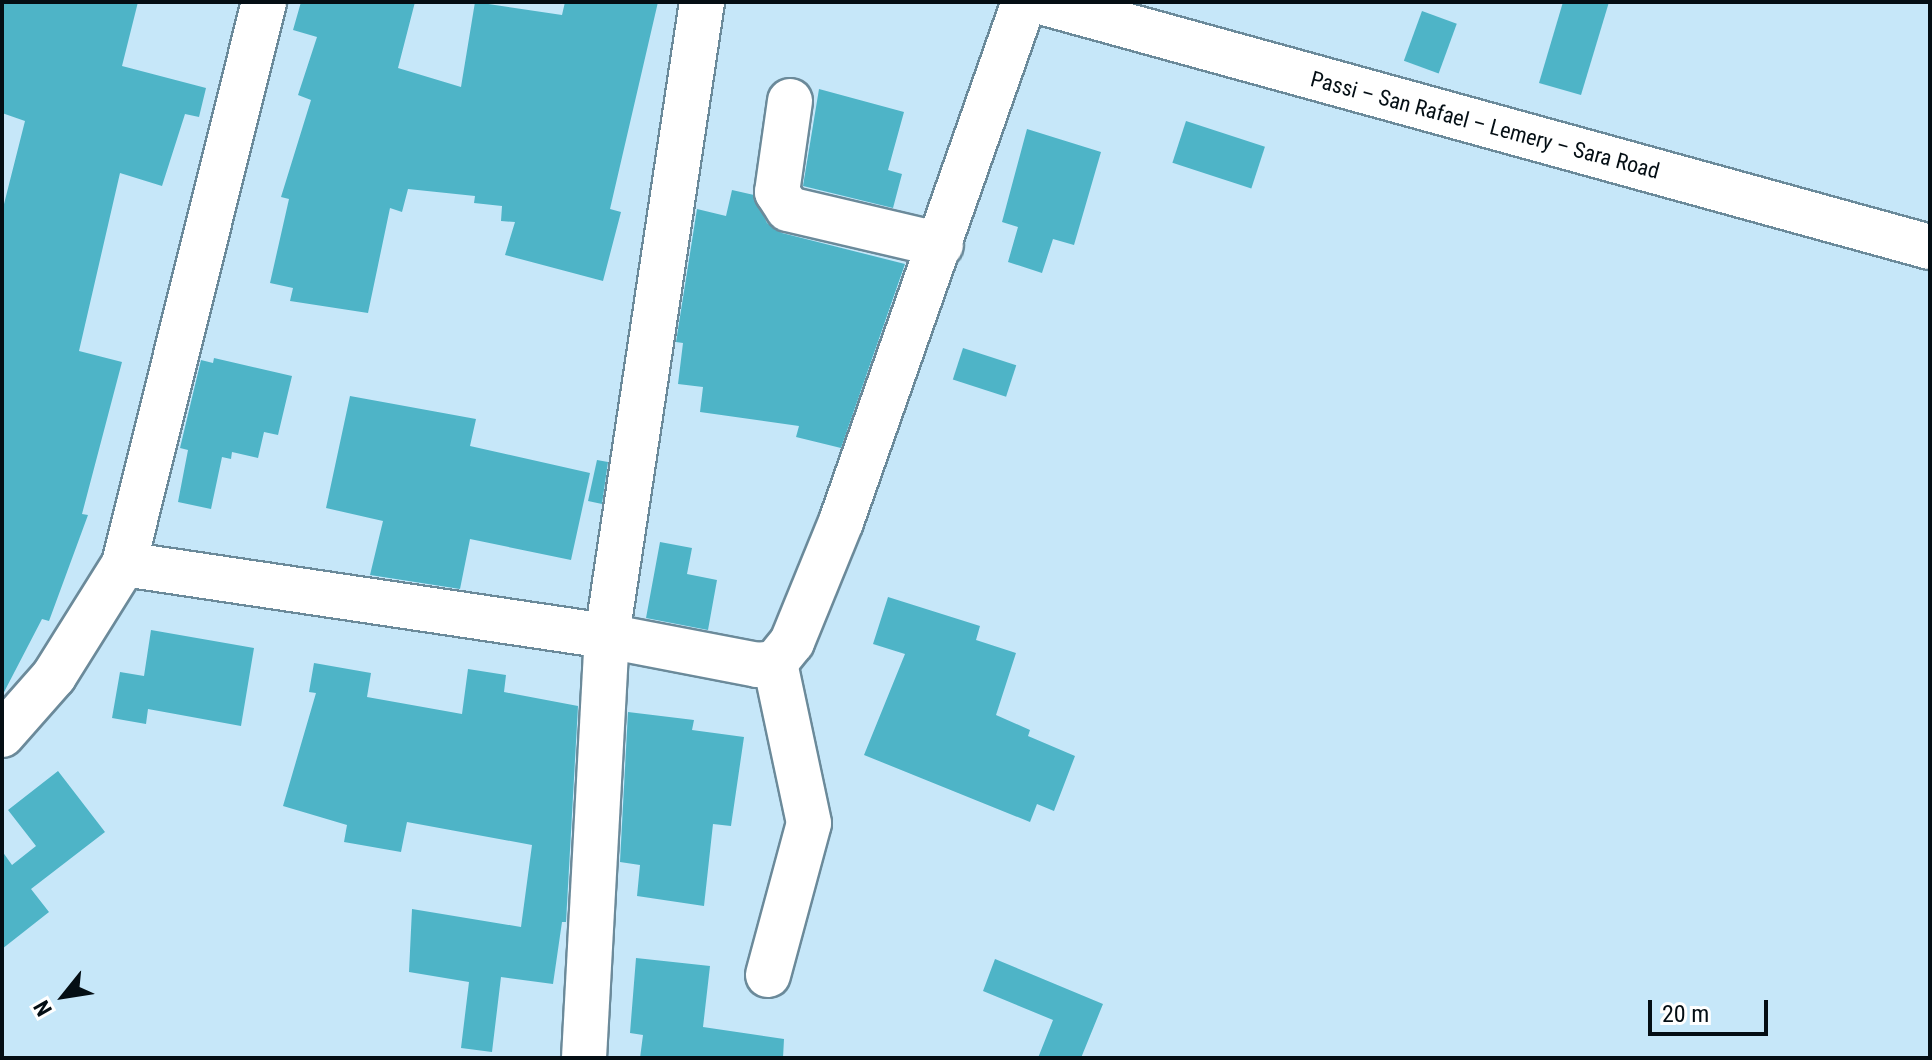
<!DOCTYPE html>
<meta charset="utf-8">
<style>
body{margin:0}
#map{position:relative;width:1932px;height:1060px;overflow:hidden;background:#c6e7f9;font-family:"Roboto Condensed",sans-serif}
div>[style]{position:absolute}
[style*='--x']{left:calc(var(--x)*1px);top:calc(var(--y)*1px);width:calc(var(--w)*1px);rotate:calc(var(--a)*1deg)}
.building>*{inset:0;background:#4eb4c7;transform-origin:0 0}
.roads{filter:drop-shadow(2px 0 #6b8a9a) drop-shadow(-2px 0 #6b8a9a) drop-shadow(0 2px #6b8a9a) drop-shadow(0 -2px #6b8a9a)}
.minor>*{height:44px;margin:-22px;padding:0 22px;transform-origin:22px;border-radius:22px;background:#fff}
.major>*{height:44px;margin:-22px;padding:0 22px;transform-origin:22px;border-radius:22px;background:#fff}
span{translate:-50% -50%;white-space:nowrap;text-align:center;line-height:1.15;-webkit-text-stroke:6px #fff;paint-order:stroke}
.street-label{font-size:22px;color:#040e14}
.frame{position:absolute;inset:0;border:4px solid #040e14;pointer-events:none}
.north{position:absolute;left:24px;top:956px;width:80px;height:80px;-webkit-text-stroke:6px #fff;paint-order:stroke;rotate:240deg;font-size:22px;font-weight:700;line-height:32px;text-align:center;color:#040e14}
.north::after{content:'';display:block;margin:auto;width:28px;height:36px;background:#040e14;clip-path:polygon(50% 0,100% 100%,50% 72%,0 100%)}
.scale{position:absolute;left:1648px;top:1000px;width:120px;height:36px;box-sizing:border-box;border:4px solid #040e14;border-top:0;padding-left:10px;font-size:24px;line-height:28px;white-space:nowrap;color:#040e14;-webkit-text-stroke:6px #fff;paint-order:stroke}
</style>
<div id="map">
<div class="building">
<i style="clip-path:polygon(2px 2px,138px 2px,122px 66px,206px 88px,199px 117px,185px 114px,162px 186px,120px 173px,79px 351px,122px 362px,82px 514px,88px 515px,49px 621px,42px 619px,2px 696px,2px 212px,25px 121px,2px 113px)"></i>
<i style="clip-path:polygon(301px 2px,415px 2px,398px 68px,461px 87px,475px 2px,562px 15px,565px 2px,658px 2px,610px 209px,621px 212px,603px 281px,505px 255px,515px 222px,501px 221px,502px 206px,474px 203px,475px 196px,408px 189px,402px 212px,390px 208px,368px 313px,290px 301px,293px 288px,270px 283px,289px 199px,281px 197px,311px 100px,298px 95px,317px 37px,293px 30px)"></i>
<i style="clip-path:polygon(1563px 2px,1609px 2px,1581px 95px,1539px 83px)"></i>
<i style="left:1422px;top:11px;width:37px;height:53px;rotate:20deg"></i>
<i style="clip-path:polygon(819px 89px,904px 112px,888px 170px,902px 174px,893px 208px,803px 186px)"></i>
<i style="left:1186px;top:121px;width:83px;height:44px;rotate:18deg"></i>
<i style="clip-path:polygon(1027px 129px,1101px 152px,1074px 245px,1053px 239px,1042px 273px,1008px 262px,1018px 227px,1002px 222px)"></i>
<i style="clip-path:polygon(732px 190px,754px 195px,767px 223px,782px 233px,905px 264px,841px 448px,796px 437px,799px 426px,700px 412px,703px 387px,678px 384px,683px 343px,676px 342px,697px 209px,726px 216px)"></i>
<i style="left:963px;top:348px;width:56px;height:33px;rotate:18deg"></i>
<i style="clip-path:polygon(214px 358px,292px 376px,278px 435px,264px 432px,258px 458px,232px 452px,231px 459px,222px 457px,211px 509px,178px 502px,188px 450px,180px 448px,201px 360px,213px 363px)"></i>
<i style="clip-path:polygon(350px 396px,476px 419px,470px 446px,590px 473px,571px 560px,470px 539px,460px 589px,370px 575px,383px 521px,326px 508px)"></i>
<i style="clip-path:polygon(597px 460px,608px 462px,602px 504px,588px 501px)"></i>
<i style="clip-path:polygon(660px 542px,692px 548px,687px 574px,717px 580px,708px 630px,646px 618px)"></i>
<i style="clip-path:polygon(888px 597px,980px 626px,976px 640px,1016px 653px,996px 715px,1030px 730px,1028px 736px,1075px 756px,1054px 811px,1037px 804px,1030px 822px,864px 755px,905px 654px,873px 644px)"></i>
<i style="clip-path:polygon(151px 630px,254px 648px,241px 726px,148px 709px,146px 724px,112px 718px,120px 672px,144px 676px)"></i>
<i style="clip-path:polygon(314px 663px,371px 673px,367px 697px,462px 714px,468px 669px,506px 675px,504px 692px,578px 706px,566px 922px,562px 922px,553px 984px,501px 977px,492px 1052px,461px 1048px,469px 982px,409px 972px,412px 909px,521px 927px,532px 845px,407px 822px,401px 852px,344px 842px,347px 825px,283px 806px,316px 693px,309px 692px)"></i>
<i style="clip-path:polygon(628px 712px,694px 720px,692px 730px,744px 737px,731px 826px,713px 824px,704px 906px,637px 896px,640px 865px,620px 862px)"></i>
<i style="clip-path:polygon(58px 771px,105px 832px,31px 889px,49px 912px,2px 949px,2px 851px,12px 865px,36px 846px,8px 810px)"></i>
<i style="clip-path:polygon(636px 958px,710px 966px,703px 1027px,784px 1039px,783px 1058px,640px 1058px,643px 1035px,630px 1033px)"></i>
<i style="clip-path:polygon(995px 959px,1103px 1004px,1081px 1058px,1038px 1058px,1053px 1020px,983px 991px)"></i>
</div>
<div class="roads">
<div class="minor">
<i style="--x:790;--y:101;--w:92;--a:98.1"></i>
<i style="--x:777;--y:192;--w:20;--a:57"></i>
<i style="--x:788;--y:209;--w:157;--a:13.2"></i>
<i style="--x:124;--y:564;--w:488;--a:8.5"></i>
<i style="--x:607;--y:636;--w:153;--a:10.9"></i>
<i style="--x:757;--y:665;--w:18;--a:-6"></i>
<i style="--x:775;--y:663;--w:27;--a:-51"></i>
<i style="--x:792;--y:642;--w:130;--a:-67.8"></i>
<i style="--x:841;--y:522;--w:551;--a:-70.61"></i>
<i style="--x:2;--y:735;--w:79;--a:-48.6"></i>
<i style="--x:54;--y:676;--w:132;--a:-58"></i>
<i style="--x:124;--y:564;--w:579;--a:-76.01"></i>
<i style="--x:768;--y:975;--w:157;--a:-74.9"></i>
<i style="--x:809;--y:823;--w:164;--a:-102"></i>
<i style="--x:584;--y:1058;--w:423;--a:-86.9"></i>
<i style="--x:607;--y:636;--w:641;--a:-81.48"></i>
</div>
<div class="major">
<i style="--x:1041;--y:2;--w:922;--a:15.41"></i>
</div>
</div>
<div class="street-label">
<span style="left:1485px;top:125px;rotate:15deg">Passi – San Rafael – Lemery – Sara Road</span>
</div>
<div class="frame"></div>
<div class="north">N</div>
<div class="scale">20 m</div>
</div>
